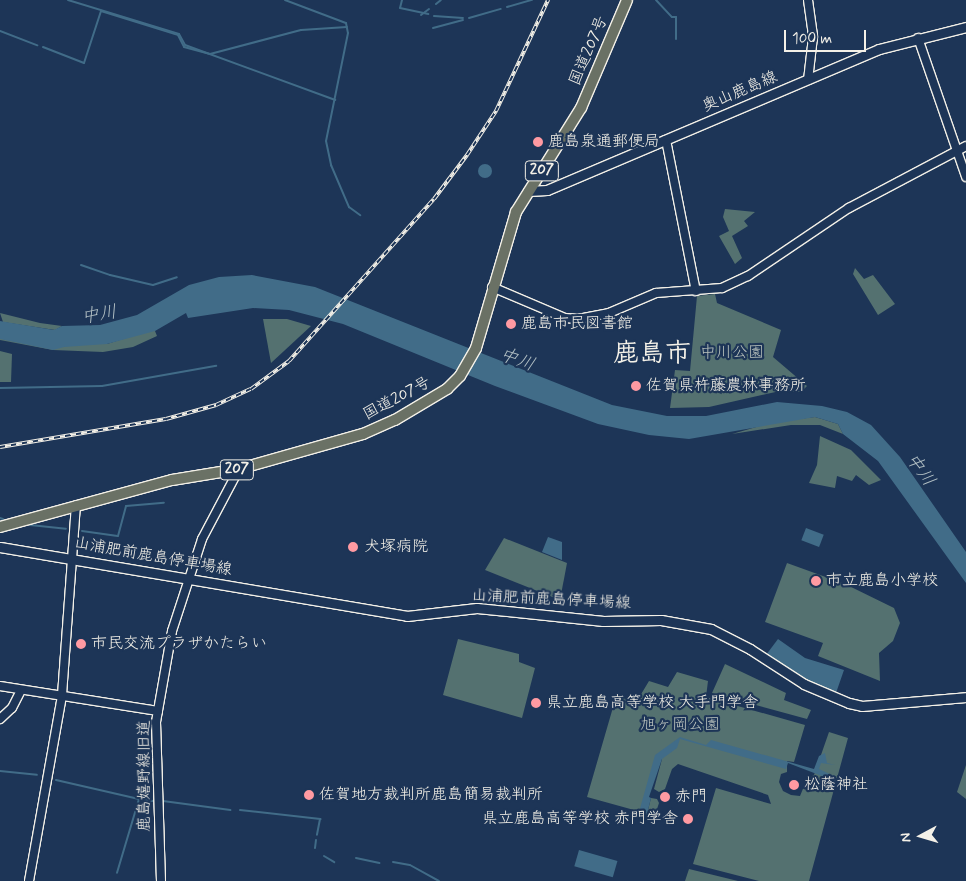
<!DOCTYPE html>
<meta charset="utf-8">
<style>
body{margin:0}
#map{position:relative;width:966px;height:881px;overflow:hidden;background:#1d3557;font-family:Mynerve,"Klee One",sans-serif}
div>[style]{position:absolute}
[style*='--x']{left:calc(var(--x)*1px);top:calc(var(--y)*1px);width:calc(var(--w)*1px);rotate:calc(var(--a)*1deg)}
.green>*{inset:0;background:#547170}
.water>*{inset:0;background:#416c88;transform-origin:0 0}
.round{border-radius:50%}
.stream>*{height:2px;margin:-1px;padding:0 1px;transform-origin:1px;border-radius:1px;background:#416c88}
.roads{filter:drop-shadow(1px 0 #f4f1e8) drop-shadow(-1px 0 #f4f1e8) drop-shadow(0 1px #f4f1e8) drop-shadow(0 -1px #f4f1e8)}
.tertiary>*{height:8px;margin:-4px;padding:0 4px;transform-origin:4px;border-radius:4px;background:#1d3557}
.secondary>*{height:9px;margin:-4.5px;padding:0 4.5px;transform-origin:4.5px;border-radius:4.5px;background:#1d3557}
.trunk>*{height:10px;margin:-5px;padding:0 5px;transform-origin:5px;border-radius:5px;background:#6a7165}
.rail>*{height:4px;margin-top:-2px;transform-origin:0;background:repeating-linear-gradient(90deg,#1d3557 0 5.5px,#f4f1e8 0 11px);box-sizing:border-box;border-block:1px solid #f4f1e8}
.dots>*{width:14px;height:14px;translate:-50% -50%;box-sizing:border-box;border:2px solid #1d3557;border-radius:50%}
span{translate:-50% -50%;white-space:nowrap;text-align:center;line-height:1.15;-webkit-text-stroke:4.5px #1d3557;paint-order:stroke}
.shield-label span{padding:1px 4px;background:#1d3557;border:1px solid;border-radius:4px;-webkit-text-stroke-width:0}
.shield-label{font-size:15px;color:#f4f1e8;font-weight:700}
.street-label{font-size:16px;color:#f4f1e8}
.poi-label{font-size:16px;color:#f4f1e8}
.left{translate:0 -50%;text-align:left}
.right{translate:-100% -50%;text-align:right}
.park-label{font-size:16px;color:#bcc4be}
.water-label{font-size:18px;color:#b5c2c6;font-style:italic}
.town-label{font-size:26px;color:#f4f1e8;font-weight:700}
.north{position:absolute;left:896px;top:811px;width:50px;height:50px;-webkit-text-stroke:4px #1d3557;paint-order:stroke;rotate:264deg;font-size:14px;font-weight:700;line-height:20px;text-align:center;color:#f4f1e8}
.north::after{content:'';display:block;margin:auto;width:18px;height:22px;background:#f4f1e8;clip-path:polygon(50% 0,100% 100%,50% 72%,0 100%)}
.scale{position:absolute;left:784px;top:30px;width:82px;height:22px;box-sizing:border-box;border:2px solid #f4f1e8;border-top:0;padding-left:6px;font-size:15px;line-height:18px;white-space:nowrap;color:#f4f1e8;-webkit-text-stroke:4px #1d3557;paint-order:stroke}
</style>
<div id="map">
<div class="green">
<i style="clip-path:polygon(725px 209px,755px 212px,744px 221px,748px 226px,732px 236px,742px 258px,735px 264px,719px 236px,729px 231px,723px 217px)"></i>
<i style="clip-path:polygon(855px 268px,864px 279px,873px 275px,895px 304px,878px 315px,853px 274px)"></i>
<i style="clip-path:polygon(715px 294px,717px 303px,781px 330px,773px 357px,807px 386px,801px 392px,780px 391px,709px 407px,670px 408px,675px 370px,690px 371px,697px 296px)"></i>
<i style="clip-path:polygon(0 313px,40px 323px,62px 326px,55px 330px,3px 322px)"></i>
<i style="clip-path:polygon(263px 319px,287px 319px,311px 326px,271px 363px)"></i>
<i style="clip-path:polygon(148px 331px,155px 331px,157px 336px,133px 347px,103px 352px,53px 350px,0 340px,0 333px,107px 344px)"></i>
<i style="clip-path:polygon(0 351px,12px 354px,11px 382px,0 382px)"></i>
<i style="clip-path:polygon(815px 417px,838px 424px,843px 434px,820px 425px,791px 425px,732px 434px,774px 422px)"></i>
<i style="clip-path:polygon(820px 436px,851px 450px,881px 480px,869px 485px,856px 475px,852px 481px,837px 476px,835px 488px,809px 483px,817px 465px)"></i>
<i style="clip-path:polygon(504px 538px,567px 563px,560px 600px,485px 570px)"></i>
<i style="clip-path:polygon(787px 563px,845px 584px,894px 608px,900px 623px,893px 641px,879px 653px,880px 681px,818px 656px,823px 643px,765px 622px)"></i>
<i style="clip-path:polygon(458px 639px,519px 654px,519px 662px,535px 668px,522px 718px,443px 695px)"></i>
<i style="clip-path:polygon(725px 664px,786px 693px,784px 700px,811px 710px,807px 719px,712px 693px)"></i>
<i style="clip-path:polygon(677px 672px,708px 681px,706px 697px,805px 725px,794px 762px,787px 761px,787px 772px,781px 774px,779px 782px,783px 791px,791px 795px,800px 796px,807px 779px,814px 775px,829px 732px,848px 738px,809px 881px,759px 881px,693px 864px,716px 788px,771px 804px,768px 795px,678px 764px,672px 769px,665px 789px,659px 792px,654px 789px,662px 759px,658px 758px,644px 813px,647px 814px,651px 798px,657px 799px,659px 803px,653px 821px,641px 820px,634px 810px,587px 797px,616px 697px,637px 701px,649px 681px,668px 687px)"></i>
<i style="clip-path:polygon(966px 765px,966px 799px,957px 792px)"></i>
<i style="clip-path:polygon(689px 869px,738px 881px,685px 881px)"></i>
</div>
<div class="water">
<i class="round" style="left:478px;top:164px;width:14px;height:14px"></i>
<i style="clip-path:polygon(252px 275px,315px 287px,612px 405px,667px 416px,706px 416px,777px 402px,822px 406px,847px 412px,871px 425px,900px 457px,966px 552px,966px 583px,878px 461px,843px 434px,838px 424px,815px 417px,689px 439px,649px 435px,598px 424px,495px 386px,343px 324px,289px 310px,253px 308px,188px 318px,186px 313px,155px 331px,107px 344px,64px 347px,53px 350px,0 339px,0 321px,54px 330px,62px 326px,100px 325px,137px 315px,189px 285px,219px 277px)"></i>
<i style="left:806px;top:528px;width:19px;height:13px;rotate:21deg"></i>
<i style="clip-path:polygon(548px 537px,562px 542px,562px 560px,542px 552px)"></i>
<i style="clip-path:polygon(778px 639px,805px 658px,844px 670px,836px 693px,810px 683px,766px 655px)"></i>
<i style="clip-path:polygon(680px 737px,706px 745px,711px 740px,814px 769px,819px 756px,825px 753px,827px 763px,835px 765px,821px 763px,819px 769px,836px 777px,835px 781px,788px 763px,786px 769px,680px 739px,677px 748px,662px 759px,649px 797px,651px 798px,647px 814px,639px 812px,655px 755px)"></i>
<i style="left:579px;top:850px;width:40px;height:17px;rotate:16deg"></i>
</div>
<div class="stream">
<i style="--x:68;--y:0;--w:116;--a:17"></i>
<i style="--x:179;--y:34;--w:13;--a:61"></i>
<i style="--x:185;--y:45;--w:160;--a:20.1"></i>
<i style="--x:285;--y:0;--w:65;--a:20.7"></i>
<i style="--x:346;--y:23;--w:10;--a:79"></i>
<i style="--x:348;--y:33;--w:110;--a:101.5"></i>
<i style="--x:326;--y:141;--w:25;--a:78"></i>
<i style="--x:331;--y:165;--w:46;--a:66.8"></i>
<i style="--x:349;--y:207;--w:14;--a:36"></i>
<i style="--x:402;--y:0;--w:8;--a:104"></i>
<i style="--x:400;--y:8;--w:29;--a:12"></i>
<i style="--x:656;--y:0;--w:23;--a:47"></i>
<i style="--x:672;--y:17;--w:4;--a:0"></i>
<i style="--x:676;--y:17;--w:22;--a:90"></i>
<i style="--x:436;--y:4;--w:6;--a:-39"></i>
<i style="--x:507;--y:7;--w:26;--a:-16"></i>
<i style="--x:421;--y:15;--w:10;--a:-37"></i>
<i style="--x:434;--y:16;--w:29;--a:4"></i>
<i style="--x:469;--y:18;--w:33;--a:-16"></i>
<i style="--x:433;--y:28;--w:31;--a:-15"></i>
<i style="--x:0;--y:31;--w:40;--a:21"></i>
<i style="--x:43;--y:47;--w:44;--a:21.3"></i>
<i style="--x:84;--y:63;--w:55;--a:-71.9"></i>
<i style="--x:101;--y:11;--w:81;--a:17.3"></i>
<i style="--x:178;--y:35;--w:13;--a:63"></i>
<i style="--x:184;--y:47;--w:27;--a:15"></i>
<i style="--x:210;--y:54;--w:94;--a:-14.8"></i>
<i style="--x:301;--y:30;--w:46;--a:-3.7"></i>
<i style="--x:81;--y:265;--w:31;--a:19"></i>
<i style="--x:110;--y:275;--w:44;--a:13.1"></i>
<i style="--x:153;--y:285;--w:25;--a:-18"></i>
<i style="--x:0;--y:388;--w:102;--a:-1.1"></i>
<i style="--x:102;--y:386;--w:116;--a:-10"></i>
<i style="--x:0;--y:518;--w:3;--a:18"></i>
<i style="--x:30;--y:525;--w:36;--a:6"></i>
<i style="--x:82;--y:531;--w:36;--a:8"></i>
<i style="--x:118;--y:536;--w:31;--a:-75"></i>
<i style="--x:126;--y:506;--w:38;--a:-5"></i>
<i style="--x:0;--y:771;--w:37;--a:6"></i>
<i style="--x:56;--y:780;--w:85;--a:12.9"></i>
<i style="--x:139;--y:799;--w:77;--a:106.6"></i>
<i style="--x:145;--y:800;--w:8;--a:7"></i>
<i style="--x:163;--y:801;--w:68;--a:7.7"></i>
<i style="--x:240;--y:810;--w:81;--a:6.4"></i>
<i style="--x:320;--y:819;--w:16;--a:101"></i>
<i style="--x:315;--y:848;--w:8;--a:-83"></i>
<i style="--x:324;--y:856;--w:12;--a:31"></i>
<i style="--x:356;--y:858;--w:24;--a:12"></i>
<i style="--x:393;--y:862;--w:17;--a:10"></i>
<i style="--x:410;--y:865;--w:33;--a:29"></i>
</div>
<div class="roads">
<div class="tertiary">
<i style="--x:808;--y:0;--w:37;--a:82"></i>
<i style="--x:813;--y:37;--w:43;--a:96.6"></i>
<i style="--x:918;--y:38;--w:147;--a:70.9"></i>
<i style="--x:666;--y:140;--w:154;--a:78.8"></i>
<i style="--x:492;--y:287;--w:79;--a:23"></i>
<i style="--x:565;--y:318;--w:13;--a:4"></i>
<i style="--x:578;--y:319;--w:32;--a:-11"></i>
<i style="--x:609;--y:313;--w:51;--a:-23.1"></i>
<i style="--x:656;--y:293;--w:66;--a:-4.3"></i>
<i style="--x:722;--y:288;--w:29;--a:-25"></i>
<i style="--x:748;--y:276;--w:122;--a:-34"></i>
<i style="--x:849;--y:208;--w:132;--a:-27.9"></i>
<i style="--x:0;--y:686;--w:160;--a:9"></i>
<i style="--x:0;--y:719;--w:16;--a:-43"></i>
<i style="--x:12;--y:708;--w:20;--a:-63"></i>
<i style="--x:29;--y:881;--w:189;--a:-79.9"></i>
<i style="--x:62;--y:695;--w:190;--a:-85.8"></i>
<i style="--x:161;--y:881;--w:159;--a:-91.8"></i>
<i style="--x:156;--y:722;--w:92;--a:-80"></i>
<i style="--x:172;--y:631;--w:97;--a:-71.9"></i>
<i style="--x:202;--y:539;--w:79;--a:-62.1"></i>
</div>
<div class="secondary">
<i style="--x:528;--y:191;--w:19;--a:-3"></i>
<i style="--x:547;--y:190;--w:361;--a:-23"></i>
<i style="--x:879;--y:49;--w:90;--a:-14.2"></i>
<i style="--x:0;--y:547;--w:413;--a:9.6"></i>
<i style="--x:407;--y:616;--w:70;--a:-6.5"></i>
<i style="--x:477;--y:608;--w:127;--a:5.9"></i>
<i style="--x:603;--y:621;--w:58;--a:-1"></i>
<i style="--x:661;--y:620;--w:51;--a:10.2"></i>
<i style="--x:711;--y:629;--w:44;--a:27.1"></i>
<i style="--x:750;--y:649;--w:64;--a:32.9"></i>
<i style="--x:804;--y:684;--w:49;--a:22.9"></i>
<i style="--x:849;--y:703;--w:13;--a:13"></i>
<i style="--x:862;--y:706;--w:104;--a:-4.9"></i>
</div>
<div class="trunk">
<i style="--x:0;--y:527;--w:178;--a:-15.3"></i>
<i style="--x:172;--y:480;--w:68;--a:-9.3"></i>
<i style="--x:239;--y:469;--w:129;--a:-15.8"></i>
<i style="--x:363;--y:434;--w:35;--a:-24"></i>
<i style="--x:395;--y:420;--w:61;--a:-30.8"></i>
<i style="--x:447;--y:389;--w:18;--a:-45"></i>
<i style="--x:460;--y:376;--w:32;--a:-60"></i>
<i style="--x:476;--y:348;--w:142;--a:-73.6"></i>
<i style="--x:516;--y:212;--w:123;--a:-58"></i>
<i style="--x:581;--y:108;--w:117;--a:-66.9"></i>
</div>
</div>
<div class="rail">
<i style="--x:0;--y:447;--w:168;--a:-9.6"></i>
<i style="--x:166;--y:419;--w:52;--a:-15.6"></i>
<i style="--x:216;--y:405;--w:38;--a:-25"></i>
<i style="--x:251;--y:389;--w:47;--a:-36.4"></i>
<i style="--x:289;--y:361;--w:217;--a:-48.2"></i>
<i style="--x:434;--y:199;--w:55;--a:-53.1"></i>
<i style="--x:467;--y:155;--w:53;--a:-56.6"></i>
<i style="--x:496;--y:111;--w:123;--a:-64.9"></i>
</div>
<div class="dots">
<i style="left:538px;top:142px;background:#ff9aa2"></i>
<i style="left:511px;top:324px;background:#ff9aa2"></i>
<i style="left:636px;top:386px;background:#ff9aa2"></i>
<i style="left:353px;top:547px;background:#ff9aa2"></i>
<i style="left:816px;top:581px;background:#ff9aa2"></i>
<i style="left:81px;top:644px;background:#ff9aa2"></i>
<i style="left:536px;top:703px;background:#ff9aa2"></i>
<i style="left:794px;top:785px;background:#ff9aa2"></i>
<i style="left:309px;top:795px;background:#ff9aa2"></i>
<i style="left:665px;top:797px;background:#ff9aa2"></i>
<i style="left:688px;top:819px;background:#ff9aa2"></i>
</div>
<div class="shield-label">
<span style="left:542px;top:171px">207</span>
<span style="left:237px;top:470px">207</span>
</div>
<div class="street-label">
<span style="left:589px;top:51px;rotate:-67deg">国道207号</span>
<span style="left:740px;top:92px;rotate:-23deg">奥山鹿島線</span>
<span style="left:397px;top:399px;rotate:-28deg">国道207号</span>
<span style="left:153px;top:557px;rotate:10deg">山浦肥前鹿島停車場線</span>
<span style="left:551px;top:600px;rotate:3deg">山浦肥前鹿島停車場線</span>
<span style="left:145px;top:776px;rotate:-90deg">鹿島嬉野線旧道</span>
</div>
<div class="poi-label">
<span class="left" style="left:548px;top:142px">鹿島泉通郵便局</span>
<span class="left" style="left:521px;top:324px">鹿島市民図書館</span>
<span class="left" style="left:646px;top:386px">佐賀県杵藤農林事務所</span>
<span class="left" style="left:364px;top:547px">犬塚病院</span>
<span class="left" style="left:826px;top:581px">市立鹿島小学校</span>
<span class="left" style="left:91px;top:644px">市民交流プラザかたらい</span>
<span class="left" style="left:546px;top:703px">県立鹿島高等学校 大手門学舎</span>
<span class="left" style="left:804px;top:785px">松蔭神社</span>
<span class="left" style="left:319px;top:795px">佐賀地方裁判所鹿島簡易裁判所</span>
<span class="left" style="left:675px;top:797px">赤門</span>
<span class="right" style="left:678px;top:819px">県立鹿島高等学校 赤門学舎</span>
</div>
<div class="park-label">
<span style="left:732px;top:353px">中川公園</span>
<span style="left:680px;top:725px">旭ヶ岡公園</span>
</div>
<div class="water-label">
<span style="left:99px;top:315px;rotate:-9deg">中川</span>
<span style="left:517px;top:360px;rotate:20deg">中川</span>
<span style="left:920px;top:470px;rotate:54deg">中川</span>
</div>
<div class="town-label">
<span style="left:652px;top:355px">鹿島市</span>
</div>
<div class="north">N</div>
<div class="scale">100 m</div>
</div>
